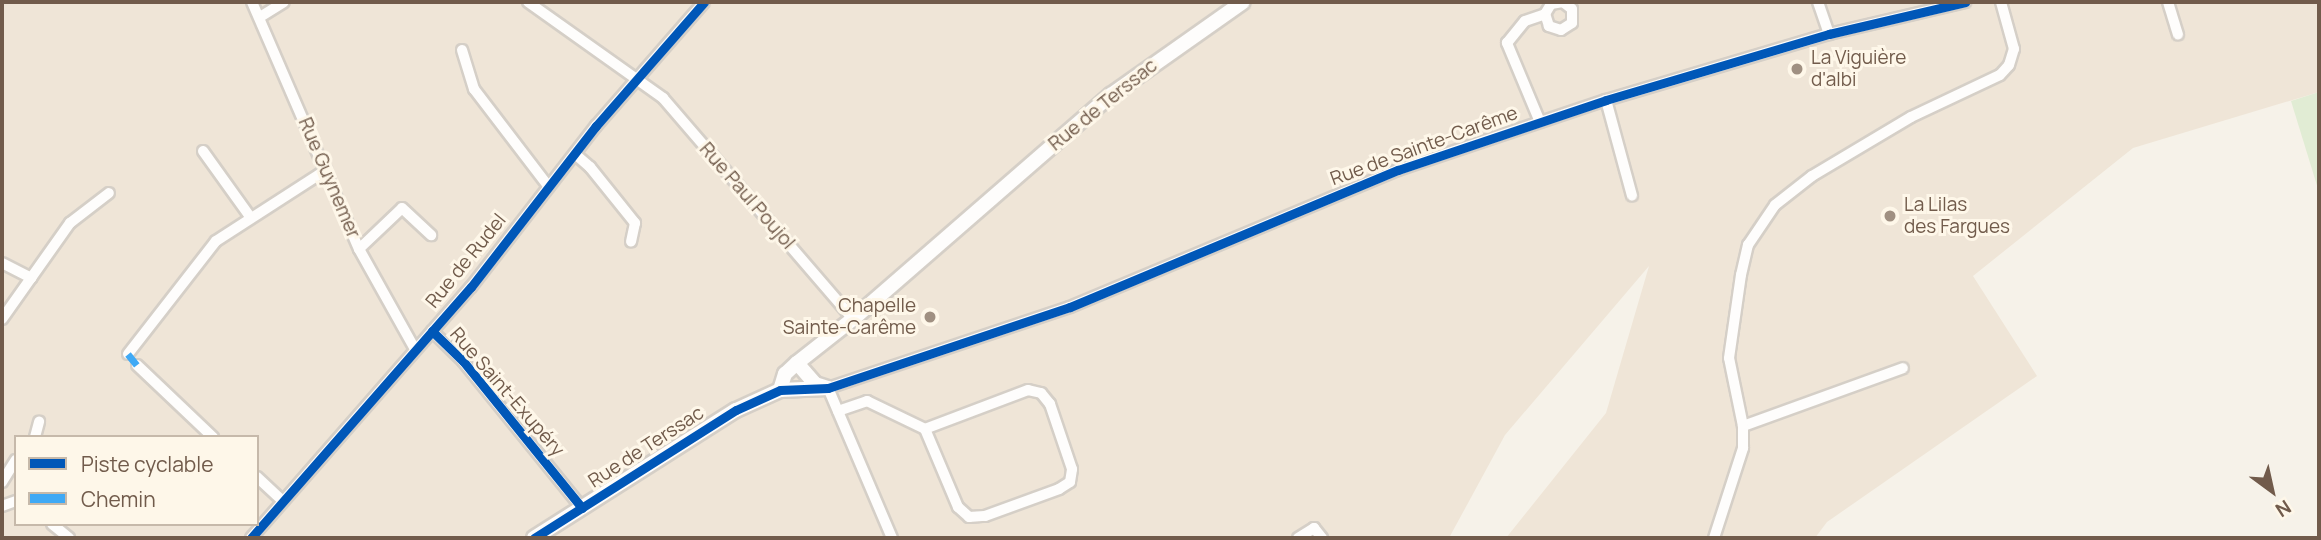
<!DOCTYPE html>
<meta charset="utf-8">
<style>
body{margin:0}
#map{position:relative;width:2321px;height:540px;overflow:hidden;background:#f6f2e9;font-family:Manrope,sans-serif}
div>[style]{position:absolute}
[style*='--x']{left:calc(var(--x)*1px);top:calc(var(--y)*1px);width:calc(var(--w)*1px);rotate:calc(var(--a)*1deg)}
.residential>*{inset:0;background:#efe5d7}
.green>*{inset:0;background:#e1ecd4}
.roads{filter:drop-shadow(2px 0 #d5cfc7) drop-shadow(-2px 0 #d5cfc7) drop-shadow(0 2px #d5cfc7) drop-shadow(0 -2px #d5cfc7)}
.minor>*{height:10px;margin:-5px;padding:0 5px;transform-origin:5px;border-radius:5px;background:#fefdfc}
.tertiary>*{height:14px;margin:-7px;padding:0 7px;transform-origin:7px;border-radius:7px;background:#fefdfc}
.quiet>*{height:7px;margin-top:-3.5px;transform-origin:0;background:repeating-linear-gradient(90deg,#3fa9f5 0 14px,transparent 0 21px)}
.cycleway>*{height:9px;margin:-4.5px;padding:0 4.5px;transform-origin:4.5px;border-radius:4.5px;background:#0057b8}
.dots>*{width:19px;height:19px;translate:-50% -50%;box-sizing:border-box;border:4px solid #fef7e9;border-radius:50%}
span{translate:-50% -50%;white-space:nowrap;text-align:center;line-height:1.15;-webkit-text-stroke:6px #fef7e9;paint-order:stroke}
.poi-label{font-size:19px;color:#715b4b}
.left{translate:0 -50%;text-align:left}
.right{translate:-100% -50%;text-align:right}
.street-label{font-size:19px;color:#715b4b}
.frame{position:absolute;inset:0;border:4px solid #715b4b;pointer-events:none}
.legend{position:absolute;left:14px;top:435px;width:245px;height:91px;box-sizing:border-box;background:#fef7e9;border:2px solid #c6b9aa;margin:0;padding:9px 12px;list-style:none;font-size:21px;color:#715b4b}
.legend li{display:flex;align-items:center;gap:14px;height:35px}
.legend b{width:35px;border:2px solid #c6b9aa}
.north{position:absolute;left:2237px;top:456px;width:70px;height:70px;-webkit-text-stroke:5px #fef7e9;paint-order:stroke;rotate:147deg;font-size:19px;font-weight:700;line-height:28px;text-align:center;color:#715b4b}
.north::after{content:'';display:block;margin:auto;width:24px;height:32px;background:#715b4b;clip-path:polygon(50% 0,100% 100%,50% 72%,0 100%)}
</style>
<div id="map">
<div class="residential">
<i style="clip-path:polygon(evenodd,2px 2px,2319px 2px,2319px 92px,2133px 148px,1973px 276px,2037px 376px,1827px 522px,1815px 538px,1506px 538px,1606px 413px,1649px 266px,1505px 435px,1449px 538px,2px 538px,2px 2px,16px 437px,257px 437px,257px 524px,16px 524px,16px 437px)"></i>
</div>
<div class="green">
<i style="clip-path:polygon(2319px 92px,2319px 192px,2291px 101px)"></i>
</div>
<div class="roads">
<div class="minor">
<i style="--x:252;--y:2;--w:269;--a:66.6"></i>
<i style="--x:359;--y:249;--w:115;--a:60.8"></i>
<i style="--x:528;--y:2;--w:166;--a:35.4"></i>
<i style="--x:663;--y:98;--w:291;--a:49.3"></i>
<i style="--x:1563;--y:2;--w:11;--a:38"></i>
<i style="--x:1572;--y:9;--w:14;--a:90"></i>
<i style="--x:1572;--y:23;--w:13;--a:148"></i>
<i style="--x:1561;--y:30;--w:13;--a:-162"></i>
<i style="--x:1549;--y:26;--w:13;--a:-108"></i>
<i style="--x:1545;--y:14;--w:12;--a:-59"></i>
<i style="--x:1551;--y:4;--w:12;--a:-9"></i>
<i style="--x:1818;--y:2;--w:34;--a:71"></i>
<i style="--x:2168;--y:2;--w:34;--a:73"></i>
<i style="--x:260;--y:17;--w:28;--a:-32"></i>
<i style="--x:462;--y:50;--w:41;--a:72.9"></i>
<i style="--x:474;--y:89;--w:123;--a:52.6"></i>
<i style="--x:1606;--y:100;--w:99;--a:74.8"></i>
<i style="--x:1540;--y:122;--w:86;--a:-112.7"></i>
<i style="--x:1507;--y:43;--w:28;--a:-51"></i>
<i style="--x:1525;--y:21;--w:21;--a:-19"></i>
<i style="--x:203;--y:151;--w:82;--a:54.4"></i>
<i style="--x:575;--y:154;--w:20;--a:41"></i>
<i style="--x:590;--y:167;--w:72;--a:51.2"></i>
<i style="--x:635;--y:223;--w:19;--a:102"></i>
<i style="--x:359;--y:249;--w:59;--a:-43.6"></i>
<i style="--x:402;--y:208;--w:40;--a:43"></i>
<i style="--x:2;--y:263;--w:33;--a:27"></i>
<i style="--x:2;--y:319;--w:118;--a:-54.7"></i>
<i style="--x:70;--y:223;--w:49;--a:-37.6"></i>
<i style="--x:432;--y:331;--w:43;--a:44.1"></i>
<i style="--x:463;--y:361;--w:189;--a:51"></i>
<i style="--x:128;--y:354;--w:143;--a:-52.1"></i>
<i style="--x:216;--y:241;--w:131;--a:-32.8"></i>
<i style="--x:137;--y:365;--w:105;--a:43.5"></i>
<i style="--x:838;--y:411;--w:31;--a:-19"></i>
<i style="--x:867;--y:401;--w:64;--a:25.8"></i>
<i style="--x:925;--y:429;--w:85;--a:67.1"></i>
<i style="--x:958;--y:507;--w:15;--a:42"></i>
<i style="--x:969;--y:517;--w:16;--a:-4"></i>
<i style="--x:985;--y:516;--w:79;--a:-20"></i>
<i style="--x:1059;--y:489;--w:13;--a:-32"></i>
<i style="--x:1070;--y:482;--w:13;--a:-81"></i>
<i style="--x:1072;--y:469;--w:69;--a:-108.7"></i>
<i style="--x:1050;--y:404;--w:14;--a:-129"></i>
<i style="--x:1041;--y:393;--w:13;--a:-167"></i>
<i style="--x:1028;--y:390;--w:110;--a:159.3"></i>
<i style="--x:1743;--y:426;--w:170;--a:-19.9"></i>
<i style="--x:35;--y:437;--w:16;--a:-75"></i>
<i style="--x:257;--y:477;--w:35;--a:43"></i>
<i style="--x:2;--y:482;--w:26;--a:-58"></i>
<i style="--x:2;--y:506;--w:15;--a:-20"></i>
<i style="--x:52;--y:524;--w:22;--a:39"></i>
<i style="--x:251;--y:538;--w:334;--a:-48.8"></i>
<i style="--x:471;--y:287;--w:204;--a:-52.2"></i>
<i style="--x:596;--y:126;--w:164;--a:-48.9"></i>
<i style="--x:892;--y:538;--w:163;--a:-113.1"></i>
<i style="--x:828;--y:388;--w:255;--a:-18.5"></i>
<i style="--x:1070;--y:307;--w:355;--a:-22.7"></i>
<i style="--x:1398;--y:170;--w:219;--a:-18.6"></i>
<i style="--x:1606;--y:100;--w:233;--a:-16.5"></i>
<i style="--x:1829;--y:34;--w:140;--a:-13.2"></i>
<i style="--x:1298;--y:538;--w:19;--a:-32"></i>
<i style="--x:1314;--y:528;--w:13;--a:51"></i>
<i style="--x:1714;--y:538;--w:95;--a:-72.1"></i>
<i style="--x:1743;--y:448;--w:22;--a:-90"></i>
<i style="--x:1743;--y:426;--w:69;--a:-101.6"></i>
<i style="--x:1729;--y:358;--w:84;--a:-81.8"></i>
<i style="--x:1741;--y:275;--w:31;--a:-77"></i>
<i style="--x:1748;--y:245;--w:48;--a:-56"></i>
<i style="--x:1775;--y:205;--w:47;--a:-38.1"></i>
<i style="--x:1812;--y:176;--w:115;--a:-30.8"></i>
<i style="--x:1911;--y:117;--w:98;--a:-25.3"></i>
<i style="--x:2000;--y:75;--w:13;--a:-48"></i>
<i style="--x:2009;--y:65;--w:17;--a:-73"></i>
<i style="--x:2014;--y:49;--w:49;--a:-105.5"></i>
</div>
<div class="tertiary">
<i style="--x:797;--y:363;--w:28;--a:49"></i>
<i style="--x:815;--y:384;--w:13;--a:18"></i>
<i style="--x:780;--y:390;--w:48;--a:-2.4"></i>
<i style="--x:534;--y:538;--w:239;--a:-32.4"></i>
<i style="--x:736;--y:410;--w:48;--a:-24.4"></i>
<i style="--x:780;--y:390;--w:17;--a:-73"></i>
<i style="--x:785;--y:374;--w:16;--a:-43"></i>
<i style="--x:797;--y:363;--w:71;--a:-38.2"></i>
<i style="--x:853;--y:319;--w:342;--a:-41"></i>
<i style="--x:1111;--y:95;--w:161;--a:-35.2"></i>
</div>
</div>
<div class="quiet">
<i style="--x:128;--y:354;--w:14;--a:51"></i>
</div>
<div class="cycleway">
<i style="--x:432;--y:331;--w:43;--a:44.1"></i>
<i style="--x:463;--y:361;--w:189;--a:51"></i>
<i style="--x:251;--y:538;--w:334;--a:-48.8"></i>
<i style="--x:471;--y:287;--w:204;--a:-52.2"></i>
<i style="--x:596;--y:126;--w:164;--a:-48.9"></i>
<i style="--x:534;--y:538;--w:239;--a:-32.4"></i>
<i style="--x:736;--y:410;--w:48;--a:-24.4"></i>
<i style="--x:780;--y:390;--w:48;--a:-2.4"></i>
<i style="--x:828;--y:388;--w:255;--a:-18.5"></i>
<i style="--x:1070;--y:307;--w:355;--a:-22.7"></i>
<i style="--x:1398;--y:170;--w:219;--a:-18.6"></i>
<i style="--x:1606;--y:100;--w:233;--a:-16.5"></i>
<i style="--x:1829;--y:34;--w:140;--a:-13.2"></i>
</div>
<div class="dots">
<i style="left:1797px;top:69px;background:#a09082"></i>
<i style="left:1890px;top:216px;background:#a09082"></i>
<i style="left:930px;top:317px;background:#a09082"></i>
</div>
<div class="poi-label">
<span class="left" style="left:1811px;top:69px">La Viguière<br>d'albi</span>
<span class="left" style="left:1904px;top:216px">La Lilas<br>des Fargues</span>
<span class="right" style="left:916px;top:317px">Chapelle<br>Sainte-Carême</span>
</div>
<div class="street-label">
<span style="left:1103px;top:105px;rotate:-39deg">Rue de Terssac</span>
<span style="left:1424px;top:146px;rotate:-20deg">Rue de Sainte-Carême</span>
<span style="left:329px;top:178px;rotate:67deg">Rue Guynemer</span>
<span style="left:747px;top:196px;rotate:49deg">Rue Paul Poujol</span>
<span style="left:466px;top:261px;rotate:-51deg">Rue de Rudel</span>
<span style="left:507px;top:392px;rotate:49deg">Rue Saint-Exupéry</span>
<span style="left:646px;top:447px;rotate:-33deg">Rue de Terssac</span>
</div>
<div class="frame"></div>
<ul class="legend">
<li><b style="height:9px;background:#0057b8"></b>Piste cyclable</li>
<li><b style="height:9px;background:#3fa9f5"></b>Chemin</li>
</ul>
<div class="north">N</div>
</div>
